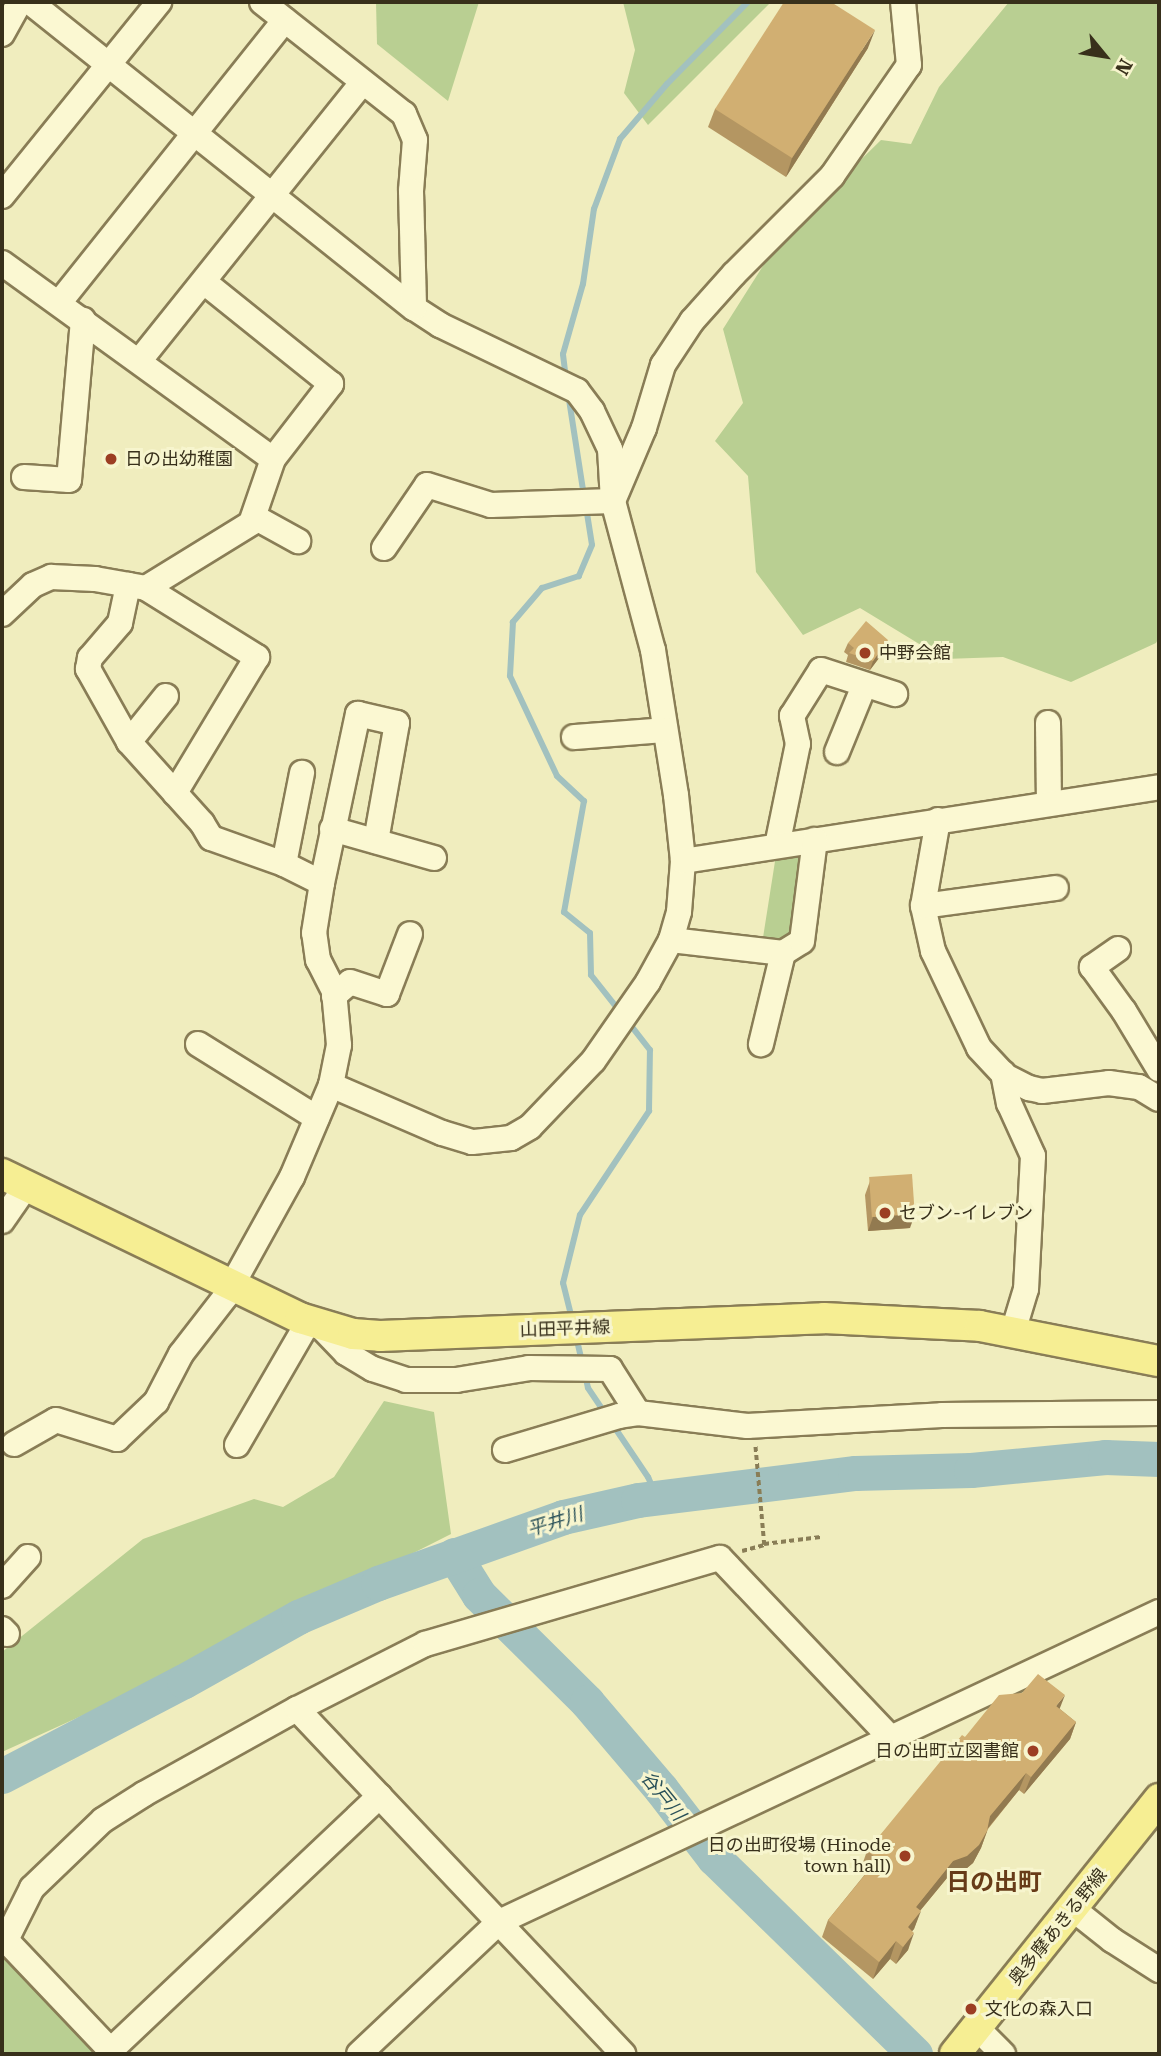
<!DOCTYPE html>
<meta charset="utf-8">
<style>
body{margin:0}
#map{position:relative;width:1161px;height:2056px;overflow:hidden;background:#f0edbe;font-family:"Roboto Serif","Noto Sans JP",serif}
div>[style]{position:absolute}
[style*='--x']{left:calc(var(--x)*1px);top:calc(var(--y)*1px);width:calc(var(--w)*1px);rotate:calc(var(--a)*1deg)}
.green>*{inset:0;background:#b9cf92}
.stream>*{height:6px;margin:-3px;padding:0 3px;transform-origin:3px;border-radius:3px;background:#a2c1bf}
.river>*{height:35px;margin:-17.5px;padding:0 17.5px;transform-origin:17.5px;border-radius:17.5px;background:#a2c1bf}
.path>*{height:3.5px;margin-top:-1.75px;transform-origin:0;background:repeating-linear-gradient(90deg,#897d56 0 5px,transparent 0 8.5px)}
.roads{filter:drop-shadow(2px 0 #897d56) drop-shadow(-2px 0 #897d56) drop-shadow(0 2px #897d56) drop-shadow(0 -2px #897d56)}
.minor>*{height:24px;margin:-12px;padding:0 12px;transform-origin:12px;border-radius:12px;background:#fbf8d2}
.major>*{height:30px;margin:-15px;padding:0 15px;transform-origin:15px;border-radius:15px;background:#f6ee93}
.wall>*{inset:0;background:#b49662}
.shaded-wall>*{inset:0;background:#927a50}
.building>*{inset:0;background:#d1af72;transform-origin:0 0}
.dots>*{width:19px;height:19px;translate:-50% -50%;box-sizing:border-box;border:4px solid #f7f5ce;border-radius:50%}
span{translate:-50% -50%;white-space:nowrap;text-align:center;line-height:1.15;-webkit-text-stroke:6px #f7f5ce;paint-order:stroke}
.poi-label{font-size:18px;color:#38301b}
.left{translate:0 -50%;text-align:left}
.right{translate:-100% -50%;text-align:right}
.street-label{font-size:18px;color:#38301b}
.water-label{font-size:19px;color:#2a5159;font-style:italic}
.district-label{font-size:24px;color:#673b18;font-weight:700}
.frame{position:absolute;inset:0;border:4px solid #38301b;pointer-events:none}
.north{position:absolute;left:1070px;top:21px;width:70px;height:70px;-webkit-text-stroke:5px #f7f5ce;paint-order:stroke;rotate:120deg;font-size:19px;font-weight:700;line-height:28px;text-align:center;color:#38301b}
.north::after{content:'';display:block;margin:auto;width:24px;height:32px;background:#38301b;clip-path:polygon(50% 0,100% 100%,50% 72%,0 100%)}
</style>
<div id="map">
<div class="green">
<i style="clip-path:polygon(376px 2px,479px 2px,448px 101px,377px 44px)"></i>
<i style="clip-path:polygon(623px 2px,771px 2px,648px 125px,624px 93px,635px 50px)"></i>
<i style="clip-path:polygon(1009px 2px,1159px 2px,1159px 637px,1156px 643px,1071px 682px,1003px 657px,944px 659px,860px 608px,803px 635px,756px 572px,748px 476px,715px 441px,743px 403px,723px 329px,780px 239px,881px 140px,911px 144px,939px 87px)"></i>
<i style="clip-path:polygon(808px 850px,798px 937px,762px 944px,776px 855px)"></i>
<i style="clip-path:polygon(384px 1401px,434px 1412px,451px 1534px,176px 1673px,2px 1752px,2px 1652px,143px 1539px,254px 1499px,283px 1507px,334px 1477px)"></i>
<i style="clip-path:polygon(2px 1949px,101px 2054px,2px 2054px)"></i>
</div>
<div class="stream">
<i style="--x:566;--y:379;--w:25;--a:-97"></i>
<i style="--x:563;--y:354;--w:73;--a:-74.1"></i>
<i style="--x:583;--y:284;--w:76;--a:-81.7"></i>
<i style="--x:594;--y:209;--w:75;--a:-69.6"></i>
<i style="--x:620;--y:139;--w:72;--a:-49.5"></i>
<i style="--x:667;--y:84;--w:115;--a:-45.4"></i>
<i style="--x:568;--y:393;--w:104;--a:81.2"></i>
<i style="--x:586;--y:507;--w:38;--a:81"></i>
<i style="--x:592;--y:545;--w:34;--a:113"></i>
<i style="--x:579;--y:576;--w:39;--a:162"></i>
<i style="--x:542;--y:588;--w:45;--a:130.5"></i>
<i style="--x:513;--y:622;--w:54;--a:93.2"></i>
<i style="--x:510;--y:676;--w:110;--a:64.8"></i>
<i style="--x:557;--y:776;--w:37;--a:43"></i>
<i style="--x:584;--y:801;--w:113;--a:100.2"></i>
<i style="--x:564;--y:912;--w:33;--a:39"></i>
<i style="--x:590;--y:933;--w:42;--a:88.6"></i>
<i style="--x:591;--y:975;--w:48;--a:51.7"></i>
<i style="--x:572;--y:1319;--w:37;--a:-104"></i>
<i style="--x:563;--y:1283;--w:70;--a:-76"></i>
<i style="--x:580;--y:1215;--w:125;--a:-56.4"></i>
<i style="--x:649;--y:1111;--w:61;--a:-89.1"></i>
<i style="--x:650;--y:1050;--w:36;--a:-128"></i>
<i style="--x:576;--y:1336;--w:28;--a:77"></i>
<i style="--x:585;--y:1374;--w:14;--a:78"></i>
<i style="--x:588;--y:1388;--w:30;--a:56"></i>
<i style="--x:613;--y:1425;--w:63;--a:56.1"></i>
<i style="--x:648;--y:1477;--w:22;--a:66"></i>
</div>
<div class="river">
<i style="--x:454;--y:1555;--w:47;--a:58"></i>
<i style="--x:479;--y:1595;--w:152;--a:44.7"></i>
<i style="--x:587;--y:1702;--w:114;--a:49.6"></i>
<i style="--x:661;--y:1789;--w:87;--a:52.5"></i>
<i style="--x:714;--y:1858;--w:281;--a:44.3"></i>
<i style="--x:2;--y:1776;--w:205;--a:-27.6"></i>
<i style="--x:184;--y:1681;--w:131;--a:-29.3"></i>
<i style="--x:298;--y:1617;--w:87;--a:-23"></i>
<i style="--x:378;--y:1583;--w:196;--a:-19.6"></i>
<i style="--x:563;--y:1517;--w:77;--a:-12.8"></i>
<i style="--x:638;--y:1500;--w:219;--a:-7.1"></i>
<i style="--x:855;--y:1473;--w:116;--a:-1.5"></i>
<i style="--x:971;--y:1470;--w:135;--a:-5.5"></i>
<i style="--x:1105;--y:1457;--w:54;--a:2.1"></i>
</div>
<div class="path">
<i style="--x:764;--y:1544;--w:57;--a:-7"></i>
<i style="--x:742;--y:1551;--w:23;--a:-15"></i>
<i style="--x:764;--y:1545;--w:100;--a:-95.1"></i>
</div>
<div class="roads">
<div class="minor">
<i style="--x:30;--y:2;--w:491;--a:38.6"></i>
<i style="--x:414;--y:308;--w:31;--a:33"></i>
<i style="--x:440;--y:325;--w:152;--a:25.7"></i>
<i style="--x:577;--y:391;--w:25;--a:53"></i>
<i style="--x:592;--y:411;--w:42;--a:64.7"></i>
<i style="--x:610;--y:449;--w:52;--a:86.7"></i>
<i style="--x:613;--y:501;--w:154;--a:75"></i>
<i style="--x:653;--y:650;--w:147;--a:81"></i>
<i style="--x:676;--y:795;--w:66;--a:83.9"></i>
<i style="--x:683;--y:861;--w:51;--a:94.5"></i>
<i style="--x:679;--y:912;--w:29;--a:106"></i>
<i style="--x:671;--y:940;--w:48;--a:118.7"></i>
<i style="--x:648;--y:982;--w:96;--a:124.8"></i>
<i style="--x:593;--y:1061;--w:91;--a:133.7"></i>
<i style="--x:530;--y:1127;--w:22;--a:150"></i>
<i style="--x:511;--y:1138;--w:39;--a:174"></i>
<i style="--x:472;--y:1142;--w:31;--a:-163"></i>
<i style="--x:442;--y:1133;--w:121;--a:-156.6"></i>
<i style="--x:262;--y:2;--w:181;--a:38.3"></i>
<i style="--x:404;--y:114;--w:28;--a:67"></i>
<i style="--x:415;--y:140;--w:51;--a:94.5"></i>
<i style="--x:411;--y:191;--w:117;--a:88.5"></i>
<i style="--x:2;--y:34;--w:37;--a:-61"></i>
<i style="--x:2;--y:196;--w:250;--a:-51"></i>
<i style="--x:2;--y:263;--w:334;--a:35.9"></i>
<i style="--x:273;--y:459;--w:95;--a:-52.3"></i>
<i style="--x:331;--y:384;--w:163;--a:-141.2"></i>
<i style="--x:59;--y:303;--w:362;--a:-51.4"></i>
<i style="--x:140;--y:360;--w:356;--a:-51.3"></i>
<i style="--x:24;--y:477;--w:45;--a:3.8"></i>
<i style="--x:69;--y:480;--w:161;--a:-85"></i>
<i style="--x:251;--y:523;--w:68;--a:-71"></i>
<i style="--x:384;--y:548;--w:76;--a:-55.7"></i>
<i style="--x:427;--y:485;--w:67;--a:17.4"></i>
<i style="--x:491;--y:505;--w:122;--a:-1.9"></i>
<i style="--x:613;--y:501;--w:79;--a:-67"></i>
<i style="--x:644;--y:428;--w:66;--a:-73.2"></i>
<i style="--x:663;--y:365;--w:53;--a:-56.6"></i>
<i style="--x:692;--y:321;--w:63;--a:-48.2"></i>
<i style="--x:734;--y:274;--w:139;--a:-45"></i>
<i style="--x:832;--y:176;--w:135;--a:-55.3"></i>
<i style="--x:909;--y:65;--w:63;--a:-95.4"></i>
<i style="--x:146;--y:588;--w:132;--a:-31.6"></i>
<i style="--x:258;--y:519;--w:46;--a:28.8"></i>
<i style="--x:2;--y:614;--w:42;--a:-43.1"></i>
<i style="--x:33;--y:585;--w:20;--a:-24"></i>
<i style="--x:51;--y:577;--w:44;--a:2.6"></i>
<i style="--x:95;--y:579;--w:52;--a:10"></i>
<i style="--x:146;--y:588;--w:131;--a:31.9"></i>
<i style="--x:257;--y:657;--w:159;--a:121.1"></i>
<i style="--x:1048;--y:723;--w:80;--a:89.3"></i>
<i style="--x:574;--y:737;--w:91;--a:-4.4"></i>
<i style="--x:129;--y:742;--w:59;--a:-51.2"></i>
<i style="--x:837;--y:752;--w:71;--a:-67.8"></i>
<i style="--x:938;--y:820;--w:87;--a:99.9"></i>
<i style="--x:923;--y:906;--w:46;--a:77.5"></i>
<i style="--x:933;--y:951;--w:107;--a:64.6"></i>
<i style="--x:979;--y:1048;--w:38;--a:47"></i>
<i style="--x:1005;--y:1076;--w:27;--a:27"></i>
<i style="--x:1029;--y:1088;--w:13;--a:13"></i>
<i style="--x:1042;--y:1091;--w:67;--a:-6.8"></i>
<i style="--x:1109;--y:1083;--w:30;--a:8"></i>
<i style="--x:1139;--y:1087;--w:23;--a:31"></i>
<i style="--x:332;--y:829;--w:106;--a:15.9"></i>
<i style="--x:777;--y:846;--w:104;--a:-78.4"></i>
<i style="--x:798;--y:744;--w:29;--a:-102"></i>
<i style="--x:792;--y:716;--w:54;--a:-57.8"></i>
<i style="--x:821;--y:670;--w:78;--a:18"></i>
<i style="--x:683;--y:861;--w:482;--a:-8.8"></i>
<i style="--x:284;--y:864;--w:93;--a:-78.8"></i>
<i style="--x:322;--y:883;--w:173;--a:-78"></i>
<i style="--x:358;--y:714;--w:40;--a:13"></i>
<i style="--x:397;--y:723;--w:120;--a:100.1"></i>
<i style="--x:923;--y:906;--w:134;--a:-7.7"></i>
<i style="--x:671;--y:940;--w:113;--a:6.6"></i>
<i style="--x:783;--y:953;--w:94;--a:103.6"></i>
<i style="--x:1118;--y:949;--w:32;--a:145"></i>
<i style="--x:1092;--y:967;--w:54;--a:54"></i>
<i style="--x:1124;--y:1011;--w:68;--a:58.9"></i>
<i style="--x:783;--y:953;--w:22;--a:-32"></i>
<i style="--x:802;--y:941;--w:102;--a:-82.7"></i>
<i style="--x:334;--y:996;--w:21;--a:-41"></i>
<i style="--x:350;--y:982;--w:39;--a:18"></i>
<i style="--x:387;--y:994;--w:64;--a:-69"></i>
<i style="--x:198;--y:1044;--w:140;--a:31.9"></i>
<i style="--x:1003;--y:1073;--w:31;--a:79"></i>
<i style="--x:1009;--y:1103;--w:58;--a:65.6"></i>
<i style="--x:1033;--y:1156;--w:133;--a:93"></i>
<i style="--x:1026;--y:1289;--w:45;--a:106.8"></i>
<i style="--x:2;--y:1221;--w:44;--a:-55.2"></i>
<i style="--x:320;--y:1326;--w:37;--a:46"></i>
<i style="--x:346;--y:1353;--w:31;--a:31"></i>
<i style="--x:373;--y:1369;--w:35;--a:18"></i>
<i style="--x:406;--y:1380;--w:50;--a:0"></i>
<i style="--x:456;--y:1380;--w:74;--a:-9.3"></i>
<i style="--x:529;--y:1368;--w:81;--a:0.7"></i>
<i style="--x:610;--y:1369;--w:52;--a:57.5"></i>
<i style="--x:14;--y:1444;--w:48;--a:-29.7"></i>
<i style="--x:56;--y:1420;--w:64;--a:17.3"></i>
<i style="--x:117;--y:1439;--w:54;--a:-43.5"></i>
<i style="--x:156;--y:1402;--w:54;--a:-62.5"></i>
<i style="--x:181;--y:1354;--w:73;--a:-52.2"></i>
<i style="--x:226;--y:1296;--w:136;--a:-61"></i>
<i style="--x:292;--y:1177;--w:100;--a:-67"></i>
<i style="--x:331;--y:1085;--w:41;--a:-78.7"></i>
<i style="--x:339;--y:1045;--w:54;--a:-95.3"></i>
<i style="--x:334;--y:991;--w:35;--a:-117"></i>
<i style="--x:318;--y:960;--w:27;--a:-98"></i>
<i style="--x:314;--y:933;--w:51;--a:-80.9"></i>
<i style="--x:322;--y:883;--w:42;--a:-153.4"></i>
<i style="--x:284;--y:864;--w:77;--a:-160.4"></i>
<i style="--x:211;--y:838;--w:17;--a:-121"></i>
<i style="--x:202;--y:823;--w:109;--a:-132"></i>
<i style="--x:129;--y:742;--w:84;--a:-119.3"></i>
<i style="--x:88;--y:669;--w:11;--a:-80"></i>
<i style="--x:90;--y:658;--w:46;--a:-49.4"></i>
<i style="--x:120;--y:623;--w:39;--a:-78"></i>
<i style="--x:237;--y:1445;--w:143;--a:-59.9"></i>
<i style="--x:505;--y:1450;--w:119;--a:-16.6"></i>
<i style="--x:619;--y:1416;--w:19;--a:-9"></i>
<i style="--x:638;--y:1413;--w:110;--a:6.8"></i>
<i style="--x:747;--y:1426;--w:195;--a:-3.2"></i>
<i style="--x:942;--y:1415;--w:217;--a:-0.5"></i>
<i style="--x:2;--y:1586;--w:39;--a:-48"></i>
<i style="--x:2;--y:1629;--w:7;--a:45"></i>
<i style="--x:297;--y:1709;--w:475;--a:46.6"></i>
<i style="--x:1073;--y:1909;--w:50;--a:38.5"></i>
<i style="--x:1112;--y:1940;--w:56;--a:32.6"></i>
<i style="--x:977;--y:2028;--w:37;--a:45"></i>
<i style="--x:110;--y:2051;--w:371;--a:-43.4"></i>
<i style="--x:114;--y:2054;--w:157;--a:-133.5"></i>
<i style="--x:6;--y:1940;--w:58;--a:-63.4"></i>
<i style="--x:32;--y:1888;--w:98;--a:-43.8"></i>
<i style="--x:103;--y:1820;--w:49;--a:-32.4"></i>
<i style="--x:144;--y:1794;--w:175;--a:-29.1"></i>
<i style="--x:297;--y:1709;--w:144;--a:-26.9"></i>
<i style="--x:425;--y:1644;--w:307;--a:-16.3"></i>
<i style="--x:720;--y:1558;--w:248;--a:46.5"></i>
<i style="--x:359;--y:2054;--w:192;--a:-43.3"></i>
<i style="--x:499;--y:1922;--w:729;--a:-25.16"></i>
</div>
<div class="major">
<i style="--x:2;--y:1174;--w:331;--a:25.8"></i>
<i style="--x:300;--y:1318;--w:55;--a:16.8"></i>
<i style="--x:353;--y:1334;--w:27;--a:4"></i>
<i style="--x:380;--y:1336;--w:444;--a:-2.3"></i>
<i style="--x:824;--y:1318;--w:156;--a:2.9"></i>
<i style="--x:980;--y:1326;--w:182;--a:11.1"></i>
<i style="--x:955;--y:2054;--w:327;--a:-51.3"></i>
</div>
</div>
<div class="wall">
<i style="clip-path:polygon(868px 48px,786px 177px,708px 127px,715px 109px)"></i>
<i style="clip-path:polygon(848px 643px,885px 650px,870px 670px,846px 662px,848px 655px,844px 652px)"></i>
<i style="clip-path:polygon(870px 1181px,910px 1228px,868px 1231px,865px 1195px)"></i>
<i style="clip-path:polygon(1060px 1709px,1076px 1722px,1070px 1739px,1024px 1794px,1019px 1790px,988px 1829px,981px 1848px,973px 1863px,961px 1873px,947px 1878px,920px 1911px,914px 1929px,912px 1931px,908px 1950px,896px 1964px,890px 1959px,873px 1979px,822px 1937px,828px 1920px,866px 1873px,861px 1868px,867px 1851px,965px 1737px)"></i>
</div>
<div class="shaded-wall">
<i style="clip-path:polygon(875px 30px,868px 48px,786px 177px,792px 158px)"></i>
<i style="clip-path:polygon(888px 640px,885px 650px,870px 670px,873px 661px)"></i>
<i style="clip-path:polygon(915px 1214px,910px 1228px,868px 1231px,873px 1217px)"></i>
<i style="clip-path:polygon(1065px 1695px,1058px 1713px,1056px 1706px)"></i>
<i style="clip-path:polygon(1076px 1722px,1070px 1739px,1024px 1794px,1031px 1777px)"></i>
<i style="clip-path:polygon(1026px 1773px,1019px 1790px,983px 1834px,990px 1816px)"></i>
<i style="clip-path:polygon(987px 1831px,981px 1848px,973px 1863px,961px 1873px,947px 1878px,909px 1924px,916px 1907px,953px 1861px)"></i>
<i style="clip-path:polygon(921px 1911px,914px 1929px,901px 1944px,908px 1927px)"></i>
<i style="clip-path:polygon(914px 1933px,908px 1950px,896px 1964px,903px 1947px)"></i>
<i style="clip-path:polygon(896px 1941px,890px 1959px,873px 1979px,879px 1962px)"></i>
</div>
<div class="building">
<i style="clip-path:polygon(784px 2px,831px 2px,875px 30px,792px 158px,715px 109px)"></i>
<i style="clip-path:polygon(866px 621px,888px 640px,873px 661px,849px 653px,854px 648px,848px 643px)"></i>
<i style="left:912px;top:1174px;width:40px;height:43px;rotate:86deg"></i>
<i style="clip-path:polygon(1038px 1674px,1065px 1695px,1056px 1706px,1076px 1722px,1031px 1777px,1026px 1773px,990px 1816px,987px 1831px,979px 1845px,967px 1856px,953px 1861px,916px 1907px,921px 1911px,908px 1927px,914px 1933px,903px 1947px,896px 1941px,879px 1962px,828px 1920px,878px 1859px,867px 1851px,962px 1735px,965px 1737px,999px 1695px,1022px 1693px)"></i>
</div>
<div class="dots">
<i style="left:111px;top:459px;background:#9c3e23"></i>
<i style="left:865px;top:653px;background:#9c3e23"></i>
<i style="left:885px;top:1213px;background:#9c3e23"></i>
<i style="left:1033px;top:1751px;background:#9c3e23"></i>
<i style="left:905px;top:1856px;background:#9c3e23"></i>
<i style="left:971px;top:2009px;background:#9c3e23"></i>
</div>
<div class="poi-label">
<span class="left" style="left:125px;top:459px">日の出幼稚園</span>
<span class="left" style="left:879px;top:653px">中野会館</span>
<span class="left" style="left:899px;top:1213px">セブン-イレブン</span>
<span class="right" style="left:1019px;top:1751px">日の出町立図書館</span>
<span class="right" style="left:891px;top:1856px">日の出町役場 (Hinode<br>town hall)</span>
<span class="left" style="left:985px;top:2009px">文化の森入口</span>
</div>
<div class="street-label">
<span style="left:565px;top:1329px;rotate:-2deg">山田平井線</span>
<span style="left:1058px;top:1927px;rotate:-51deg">奥多摩あきる野線</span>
</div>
<div class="water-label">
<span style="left:555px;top:1522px;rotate:-17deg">平井川</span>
<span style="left:663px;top:1796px;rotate:51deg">谷戸川</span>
</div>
<div class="district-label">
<span style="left:994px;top:1883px">日の出町</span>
</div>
<div class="frame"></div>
<div class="north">N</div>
</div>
